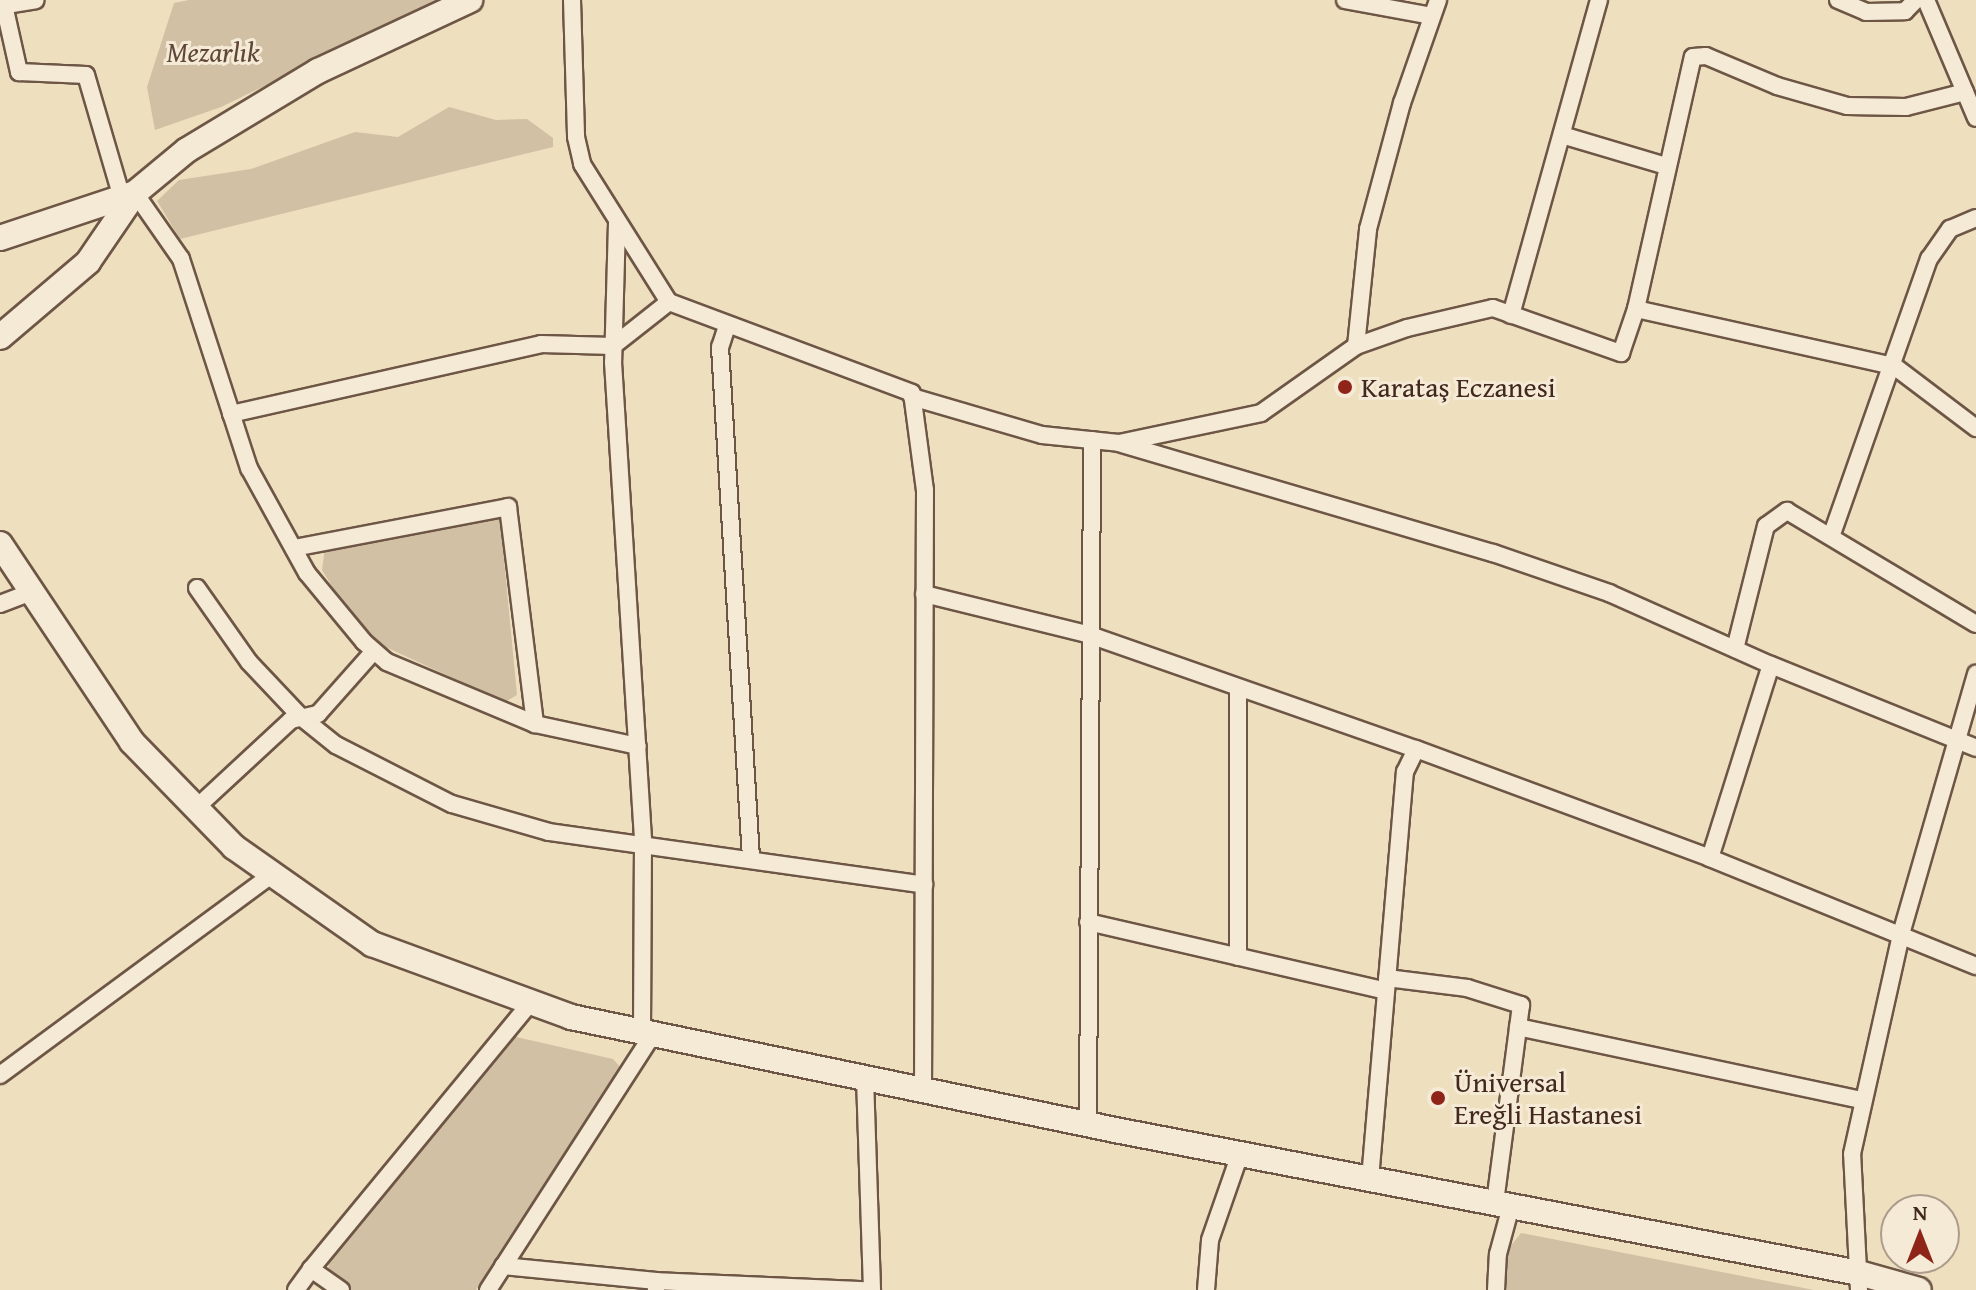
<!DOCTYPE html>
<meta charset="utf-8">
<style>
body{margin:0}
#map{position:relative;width:1976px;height:1290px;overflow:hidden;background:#eedfbe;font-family:"Gentium Book Plus",serif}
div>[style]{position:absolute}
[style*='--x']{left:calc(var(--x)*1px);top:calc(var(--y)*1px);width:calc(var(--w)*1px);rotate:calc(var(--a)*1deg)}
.green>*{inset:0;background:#d1c0a3}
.roads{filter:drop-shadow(2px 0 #6e5646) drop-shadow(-2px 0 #6e5646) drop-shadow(0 2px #6e5646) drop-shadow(0 -2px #6e5646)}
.street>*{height:16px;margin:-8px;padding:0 8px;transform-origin:8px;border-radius:8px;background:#f4ead5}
.secondary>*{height:24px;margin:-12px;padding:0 12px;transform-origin:12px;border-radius:12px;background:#f4ead5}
.dots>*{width:22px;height:22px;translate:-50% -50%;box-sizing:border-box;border:4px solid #f4ead5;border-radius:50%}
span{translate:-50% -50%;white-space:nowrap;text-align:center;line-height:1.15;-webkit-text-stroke:6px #f4ead5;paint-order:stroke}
.park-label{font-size:28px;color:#5f4639;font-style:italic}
.poi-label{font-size:28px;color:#43281e}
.left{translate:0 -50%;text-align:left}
.north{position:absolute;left:1880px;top:1194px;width:80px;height:80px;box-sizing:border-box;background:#f4ead5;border:2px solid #ad9c8c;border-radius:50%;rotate:0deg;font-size:22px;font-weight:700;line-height:32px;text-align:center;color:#43281e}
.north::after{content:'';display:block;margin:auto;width:28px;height:36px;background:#8f2418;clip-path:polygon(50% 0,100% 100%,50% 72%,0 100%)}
</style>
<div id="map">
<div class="green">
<i style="clip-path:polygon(189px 0,442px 0,221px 107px,155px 130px,147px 87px,174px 3px)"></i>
<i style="clip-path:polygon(449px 107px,496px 120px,527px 119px,553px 138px,553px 147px,180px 239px,157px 201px,179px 180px,251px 169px,355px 132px,398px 137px)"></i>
<i style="clip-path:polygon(500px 518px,517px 695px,505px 702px,379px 644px,355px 624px,322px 570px,325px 548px)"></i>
<i style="clip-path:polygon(512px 1036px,613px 1059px,621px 1068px,476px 1290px,350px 1290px,328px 1271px,330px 1253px)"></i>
<i style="clip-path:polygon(1521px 1233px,1814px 1290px,1505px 1290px,1509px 1248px)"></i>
</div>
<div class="roads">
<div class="street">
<i style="--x:572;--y:0;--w:137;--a:88.3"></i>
<i style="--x:576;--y:137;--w:28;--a:77"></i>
<i style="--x:582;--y:164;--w:163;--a:57.8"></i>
<i style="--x:669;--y:302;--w:259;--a:20.5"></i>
<i style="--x:912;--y:393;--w:98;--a:82.4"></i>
<i style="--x:925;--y:490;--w:600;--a:90.19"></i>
<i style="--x:1345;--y:0;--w:88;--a:10.4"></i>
<i style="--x:1838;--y:0;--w:30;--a:23"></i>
<i style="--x:1866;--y:12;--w:39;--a:-1"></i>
<i style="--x:1905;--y:11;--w:16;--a:-45"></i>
<i style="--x:1926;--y:0;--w:128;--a:67"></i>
<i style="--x:4;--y:5;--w:69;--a:77.4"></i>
<i style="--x:19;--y:72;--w:67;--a:2.6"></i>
<i style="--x:86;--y:75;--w:128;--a:73.7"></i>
<i style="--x:0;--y:6;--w:36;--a:-9"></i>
<i style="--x:1562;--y:135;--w:109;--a:16.6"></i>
<i style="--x:135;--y:193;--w:80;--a:55.1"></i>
<i style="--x:181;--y:259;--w:220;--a:72"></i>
<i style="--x:249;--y:468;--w:120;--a:61.1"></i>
<i style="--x:307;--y:573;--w:89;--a:50.4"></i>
<i style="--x:364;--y:642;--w:30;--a:41"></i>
<i style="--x:387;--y:662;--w:160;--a:22.7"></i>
<i style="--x:535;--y:724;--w:105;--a:12.1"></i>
<i style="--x:617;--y:223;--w:139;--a:91.6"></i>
<i style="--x:613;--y:362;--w:481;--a:86.4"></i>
<i style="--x:643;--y:842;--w:189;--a:90.3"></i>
<i style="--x:1636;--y:309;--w:258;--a:-77.3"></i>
<i style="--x:1693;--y:57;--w:13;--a:-4"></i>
<i style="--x:1706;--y:56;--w:77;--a:22.9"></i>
<i style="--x:1777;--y:86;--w:73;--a:15.9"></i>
<i style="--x:1847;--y:106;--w:59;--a:1"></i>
<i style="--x:1906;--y:107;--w:61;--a:-14.3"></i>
<i style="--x:1511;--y:315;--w:327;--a:-74.4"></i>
<i style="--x:727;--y:326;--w:22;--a:108"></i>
<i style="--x:720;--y:347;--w:512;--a:86.53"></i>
<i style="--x:1356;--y:346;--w:118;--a:-84.1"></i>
<i style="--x:1368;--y:229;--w:131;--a:-74.9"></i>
<i style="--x:1402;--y:103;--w:109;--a:-70.7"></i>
<i style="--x:912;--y:397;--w:135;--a:16.3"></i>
<i style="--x:1042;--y:435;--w:77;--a:5.9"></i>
<i style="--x:1119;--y:443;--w:145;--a:-11.9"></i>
<i style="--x:1261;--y:413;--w:116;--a:-35.2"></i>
<i style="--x:1356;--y:346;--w:54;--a:-19.4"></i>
<i style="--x:1407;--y:328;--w:88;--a:-13.1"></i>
<i style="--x:1493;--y:308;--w:136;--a:19.4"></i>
<i style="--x:1621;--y:353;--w:46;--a:-71.2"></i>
<i style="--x:1636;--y:309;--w:264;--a:12.5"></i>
<i style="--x:1894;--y:366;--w:103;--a:37.1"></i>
<i style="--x:231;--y:414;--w:318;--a:-12.7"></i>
<i style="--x:541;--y:344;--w:72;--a:1.6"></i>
<i style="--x:613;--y:346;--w:71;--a:-38.2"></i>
<i style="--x:1122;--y:444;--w:387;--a:16.4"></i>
<i style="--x:1493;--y:553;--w:123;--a:19"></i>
<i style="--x:1609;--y:593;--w:177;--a:24"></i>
<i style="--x:1832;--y:534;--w:292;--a:-70.6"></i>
<i style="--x:1929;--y:259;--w:37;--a:-55"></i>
<i style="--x:1950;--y:229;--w:28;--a:-23"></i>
<i style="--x:294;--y:548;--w:218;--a:-10.8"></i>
<i style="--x:508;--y:507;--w:219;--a:82.9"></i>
<i style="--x:197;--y:588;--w:90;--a:54.9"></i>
<i style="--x:249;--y:662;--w:76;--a:46.6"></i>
<i style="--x:301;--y:717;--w:45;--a:38.7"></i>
<i style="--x:336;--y:745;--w:130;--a:27"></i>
<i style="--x:452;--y:804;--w:101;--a:16.1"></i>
<i style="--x:549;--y:832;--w:379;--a:8"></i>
<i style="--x:924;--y:594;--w:168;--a:13.8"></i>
<i style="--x:1087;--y:634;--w:349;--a:19.3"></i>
<i style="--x:1416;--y:749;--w:314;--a:20.3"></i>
<i style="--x:1710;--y:858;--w:287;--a:22.1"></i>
<i style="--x:0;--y:604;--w:33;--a:-21"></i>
<i style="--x:1735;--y:649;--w:127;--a:-75.9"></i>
<i style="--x:1766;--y:526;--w:26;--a:-36"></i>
<i style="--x:1787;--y:511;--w:220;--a:30.9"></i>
<i style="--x:1238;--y:688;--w:269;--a:90"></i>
<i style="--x:196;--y:808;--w:129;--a:-42.8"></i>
<i style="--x:291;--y:720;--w:28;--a:-13"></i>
<i style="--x:318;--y:714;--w:84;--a:-48.4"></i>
<i style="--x:1710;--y:858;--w:202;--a:-72.5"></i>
<i style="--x:1771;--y:665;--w:221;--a:22"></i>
<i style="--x:1088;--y:922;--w:306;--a:13"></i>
<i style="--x:1387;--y:978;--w:81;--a:7.1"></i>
<i style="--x:1467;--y:988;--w:57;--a:17.5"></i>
<i style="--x:1521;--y:1005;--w:200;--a:97.5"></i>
<i style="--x:1518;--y:1027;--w:352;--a:12"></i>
<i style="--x:0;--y:1075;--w:339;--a:-36.4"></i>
<i style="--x:865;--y:1078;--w:212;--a:88.1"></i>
<i style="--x:1088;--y:1124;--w:684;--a:-89.66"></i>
<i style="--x:1370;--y:1179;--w:409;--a:-85.1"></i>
<i style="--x:1405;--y:772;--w:25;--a:-64"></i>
<i style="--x:503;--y:1266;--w:154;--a:5.6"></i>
<i style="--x:296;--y:1290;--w:26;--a:-54"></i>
<i style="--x:341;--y:1290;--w:37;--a:-145"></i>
<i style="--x:311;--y:1269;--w:346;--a:-50.5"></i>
<i style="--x:488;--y:1290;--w:305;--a:-57.2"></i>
<i style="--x:656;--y:1290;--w:9;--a:-90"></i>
<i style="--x:656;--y:1281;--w:207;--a:2.5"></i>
<i style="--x:1206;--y:1290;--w:50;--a:-85.4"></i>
<i style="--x:1210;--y:1240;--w:91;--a:-70.8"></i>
<i style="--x:1496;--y:1290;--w:36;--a:-87"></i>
<i style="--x:1498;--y:1254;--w:50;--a:-74.8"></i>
<i style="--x:1859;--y:1290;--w:136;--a:-92.9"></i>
<i style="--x:1852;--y:1154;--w:225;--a:-77.4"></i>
<i style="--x:1901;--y:934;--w:271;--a:-73.9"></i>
</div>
<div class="secondary">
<i style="--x:0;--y:238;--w:142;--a:-18.4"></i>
<i style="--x:0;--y:337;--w:116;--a:-40.4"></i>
<i style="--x:88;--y:262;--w:83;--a:-55.7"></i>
<i style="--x:135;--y:193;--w:67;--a:-39.6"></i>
<i style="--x:187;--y:150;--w:153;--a:-31.1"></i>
<i style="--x:318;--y:71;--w:168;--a:-25"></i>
<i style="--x:0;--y:544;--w:238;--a:56.3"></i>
<i style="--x:132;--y:742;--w:146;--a:45.8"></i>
<i style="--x:234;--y:847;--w:169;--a:35.1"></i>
<i style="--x:372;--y:944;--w:212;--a:20.1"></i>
<i style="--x:571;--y:1017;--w:556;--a:11.73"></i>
<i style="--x:1115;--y:1130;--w:758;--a:10.88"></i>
<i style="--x:1859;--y:1273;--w:62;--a:15.8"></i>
</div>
</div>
<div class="dots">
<i style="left:1345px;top:387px;background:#8f2418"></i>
<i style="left:1438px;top:1098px;background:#8f2418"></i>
</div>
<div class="park-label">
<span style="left:213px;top:52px">Mezarlık</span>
</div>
<div class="poi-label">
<span class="left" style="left:1361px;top:387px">Karataş Eczanesi</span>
<span class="left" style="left:1454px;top:1098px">Üniversal<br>Ereğli Hastanesi</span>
</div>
<div class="north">N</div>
</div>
